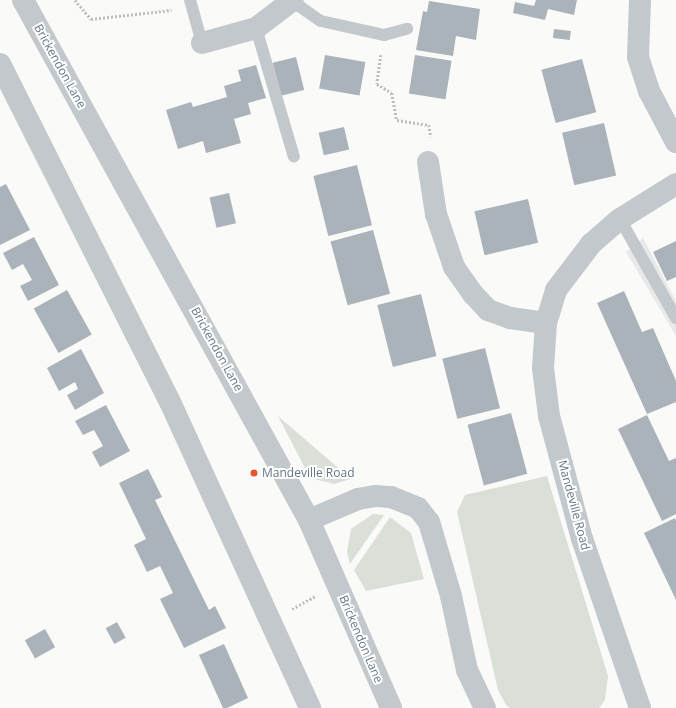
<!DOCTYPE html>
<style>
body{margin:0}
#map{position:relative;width:676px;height:708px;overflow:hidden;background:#fafaf8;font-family:"Open Sans",sans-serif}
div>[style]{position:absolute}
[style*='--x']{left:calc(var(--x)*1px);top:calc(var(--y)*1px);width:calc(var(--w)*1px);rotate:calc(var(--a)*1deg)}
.built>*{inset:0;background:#e8e9e9}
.green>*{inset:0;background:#dadfd7}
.building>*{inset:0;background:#aab3b9;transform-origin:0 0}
.path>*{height:2.5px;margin-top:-1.25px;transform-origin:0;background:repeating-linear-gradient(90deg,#bbbfc2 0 2px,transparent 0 4px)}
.service>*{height:12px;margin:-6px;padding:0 6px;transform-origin:6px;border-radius:6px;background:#c3c8cc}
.minor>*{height:22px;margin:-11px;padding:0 11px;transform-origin:11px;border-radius:11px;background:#c3c8cc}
.tertiary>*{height:22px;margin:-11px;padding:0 11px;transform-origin:11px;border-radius:11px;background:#c3c8cc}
.dots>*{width:11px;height:11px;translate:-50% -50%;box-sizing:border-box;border:2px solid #fff;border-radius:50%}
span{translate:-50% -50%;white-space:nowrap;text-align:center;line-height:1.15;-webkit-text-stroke:4px #fff;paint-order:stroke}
.street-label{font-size:12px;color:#657683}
.poi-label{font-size:12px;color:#657683}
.left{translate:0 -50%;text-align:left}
</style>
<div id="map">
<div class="built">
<i style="clip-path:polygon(643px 238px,676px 301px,676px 336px,626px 252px)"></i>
</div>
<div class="green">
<i style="clip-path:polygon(278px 416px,351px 479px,334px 484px,314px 479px,307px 472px)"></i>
<i style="clip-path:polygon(547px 476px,608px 676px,605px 700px,599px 708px,510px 708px,506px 705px,498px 690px,457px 512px,465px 495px)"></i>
<i style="clip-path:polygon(373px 514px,384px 515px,350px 564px,347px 552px,351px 529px)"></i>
<i style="clip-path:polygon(390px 517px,411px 533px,424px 579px,366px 591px,354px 570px)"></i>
</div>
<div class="building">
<i style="clip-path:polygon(536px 0,577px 0,574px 15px,548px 9px,545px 20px,513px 13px,515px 2px,534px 6px)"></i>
<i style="clip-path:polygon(429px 1px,480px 9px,476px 40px,456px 36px,453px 56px,416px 50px,423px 11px,427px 12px)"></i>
<i style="left:554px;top:29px;width:17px;height:9px;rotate:7deg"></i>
<i style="left:325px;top:55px;width:41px;height:34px;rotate:10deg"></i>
<i style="left:415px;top:55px;width:37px;height:39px;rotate:9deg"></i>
<i style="left:296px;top:57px;width:34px;height:24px;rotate:76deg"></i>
<i style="left:582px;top:59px;width:55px;height:42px;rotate:75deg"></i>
<i style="clip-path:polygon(256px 65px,266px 98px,248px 103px,251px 114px,234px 119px,241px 143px,206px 153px,203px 141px,178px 149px,166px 110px,191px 102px,193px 107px,227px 97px,224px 86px,241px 81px,238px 70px)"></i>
<i style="left:604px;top:123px;width:54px;height:43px;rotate:77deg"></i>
<i style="left:344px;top:127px;width:23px;height:26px;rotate:77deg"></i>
<i style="left:357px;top:165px;width:62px;height:45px;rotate:76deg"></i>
<i style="clip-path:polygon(6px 184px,30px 230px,0 245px,0 187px)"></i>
<i style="left:229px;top:193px;width:31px;height:20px;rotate:77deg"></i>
<i style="left:528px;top:199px;width:45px;height:55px;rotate:77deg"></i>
<i style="left:373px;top:230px;width:66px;height:44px;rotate:75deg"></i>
<i style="clip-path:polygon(34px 237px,59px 285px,28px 301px,20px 286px,32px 280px,27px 271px,23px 264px,12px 270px,3px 253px)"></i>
<i style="clip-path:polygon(676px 241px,676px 277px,667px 281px,653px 252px)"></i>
<i style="left:67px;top:290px;width:51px;height:38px;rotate:61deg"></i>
<i style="clip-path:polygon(624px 291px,642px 332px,653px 328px,676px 381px,676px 402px,647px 414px,597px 303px)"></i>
<i style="left:421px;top:294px;width:64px;height:45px;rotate:76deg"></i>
<i style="left:485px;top:348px;width:62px;height:44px;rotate:76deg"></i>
<i style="clip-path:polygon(81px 349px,104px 393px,75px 410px,67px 395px,78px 389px,75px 382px,59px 391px,47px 368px)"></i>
<i style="clip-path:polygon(106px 405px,130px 451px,100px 467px,92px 452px,103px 446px,94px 430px,83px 435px,75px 421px)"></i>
<i style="left:511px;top:413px;width:63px;height:45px;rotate:75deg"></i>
<i style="clip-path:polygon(647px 415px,669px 461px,676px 458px,676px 514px,662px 521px,618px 429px)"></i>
<i style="clip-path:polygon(148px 469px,162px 497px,155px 500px,209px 610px,215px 606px,226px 628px,184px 648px,160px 599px,173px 593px,160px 566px,147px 572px,134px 545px,146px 539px,119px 483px)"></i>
<i style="clip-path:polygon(675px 518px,676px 521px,676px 600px,644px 533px)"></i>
<i style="left:117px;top:622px;width:18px;height:13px;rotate:61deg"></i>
<i style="left:45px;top:629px;width:21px;height:23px;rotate:61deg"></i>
<i style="clip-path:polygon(224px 644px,248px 698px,227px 708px,223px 708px,199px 655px)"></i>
</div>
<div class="path">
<i style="--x:75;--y:0;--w:25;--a:50"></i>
<i style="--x:91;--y:19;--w:81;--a:-6.3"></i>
<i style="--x:381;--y:55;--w:29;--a:98"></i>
<i style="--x:377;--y:84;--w:17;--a:31"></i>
<i style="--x:392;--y:93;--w:27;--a:80"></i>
<i style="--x:397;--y:120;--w:32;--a:9"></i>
<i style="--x:429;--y:125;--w:12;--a:81"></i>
<i style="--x:292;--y:609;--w:26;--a:-29"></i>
</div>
<div class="service">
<i style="--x:190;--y:0;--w:45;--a:74.4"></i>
<i style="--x:292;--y:1;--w:35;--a:35"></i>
<i style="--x:321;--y:21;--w:65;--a:12.5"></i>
<i style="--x:384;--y:35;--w:24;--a:-15"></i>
<i style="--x:256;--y:28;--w:134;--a:73.6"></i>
<i style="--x:620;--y:219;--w:114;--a:60.5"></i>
</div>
<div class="minor">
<i style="--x:640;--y:0;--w:57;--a:92"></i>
<i style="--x:638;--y:57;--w:36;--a:72"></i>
<i style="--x:649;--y:91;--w:58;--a:62.1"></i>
<i style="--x:202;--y:43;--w:56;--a:-15.5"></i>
<i style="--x:256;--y:28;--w:46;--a:-37.1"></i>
<i style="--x:0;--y:64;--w:378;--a:63.3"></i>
<i style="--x:170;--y:402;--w:337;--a:65.4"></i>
<i style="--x:428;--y:162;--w:53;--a:81.3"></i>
<i style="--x:436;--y:214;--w:56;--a:71.2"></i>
<i style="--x:454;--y:267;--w:33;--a:55"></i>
<i style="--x:473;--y:294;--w:22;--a:47"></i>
<i style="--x:488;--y:310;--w:23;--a:20"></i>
<i style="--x:510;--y:318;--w:36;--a:8"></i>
<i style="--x:309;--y:520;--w:53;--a:-23.2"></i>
<i style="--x:358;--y:499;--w:17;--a:-10"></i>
<i style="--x:375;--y:496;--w:16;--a:4"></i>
<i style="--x:391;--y:497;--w:29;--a:22"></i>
<i style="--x:418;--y:508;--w:18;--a:52"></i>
<i style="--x:429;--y:522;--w:77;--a:73.4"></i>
<i style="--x:451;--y:596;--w:76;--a:77.8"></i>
<i style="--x:467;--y:670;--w:42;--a:64.7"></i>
<i style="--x:640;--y:708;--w:179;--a:-108.9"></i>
<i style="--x:582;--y:539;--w:127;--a:-105"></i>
<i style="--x:549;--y:416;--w:48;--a:-97.1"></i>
<i style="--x:543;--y:368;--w:45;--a:-86.2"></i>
<i style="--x:546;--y:323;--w:34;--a:-73"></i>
<i style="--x:556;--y:290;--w:58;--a:-52.7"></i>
<i style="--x:591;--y:244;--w:38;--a:-41"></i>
<i style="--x:620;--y:219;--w:66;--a:-32"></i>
</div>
<div class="tertiary">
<i style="--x:23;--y:0;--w:593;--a:61.19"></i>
<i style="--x:309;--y:520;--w:205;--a:66.4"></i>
</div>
<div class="dots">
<i style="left:254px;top:473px;background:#e4572e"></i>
</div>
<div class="street-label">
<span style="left:60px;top:66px;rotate:61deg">Brickendon Lane</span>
<span style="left:217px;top:349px;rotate:61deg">Brickendon Lane</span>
<span style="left:574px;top:505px;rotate:75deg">Mandeville Road</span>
<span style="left:361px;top:639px;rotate:67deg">Brickendon Lane</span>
</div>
<div class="poi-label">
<span class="left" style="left:262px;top:473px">Mandeville Road</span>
</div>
</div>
